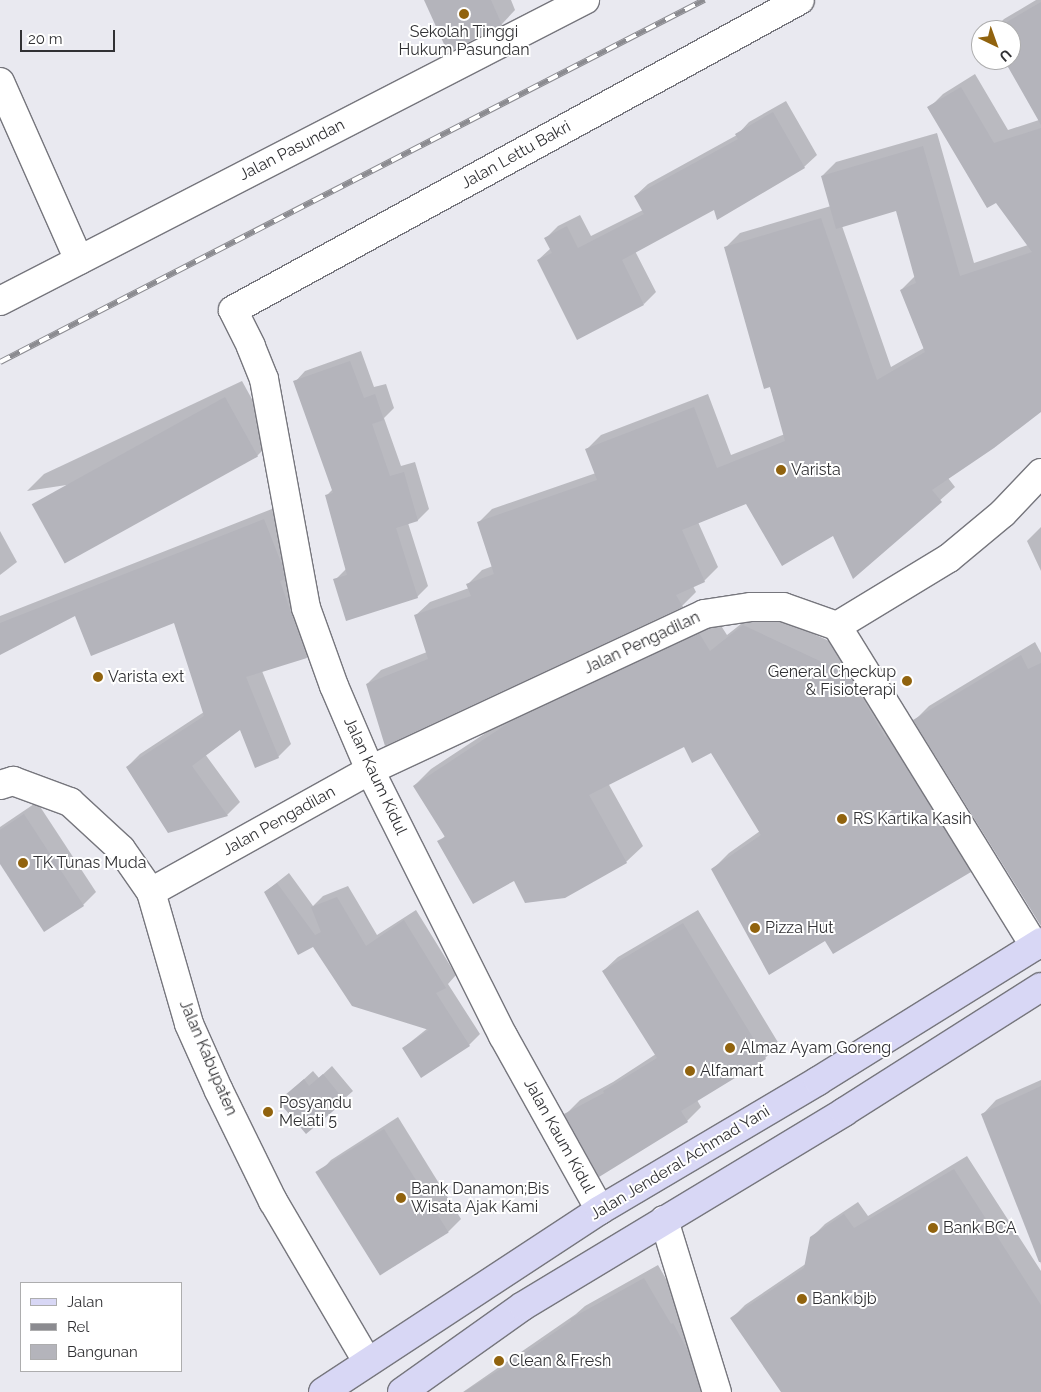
<!DOCTYPE html>
<style>
body{margin:0}
#map{position:relative;width:1041px;height:1392px;overflow:hidden;background:#e9e9f0;font-family:Raleway,sans-serif}
div>[style]{position:absolute}
[style*='--x']{left:calc(var(--x)*1px);top:calc(var(--y)*1px);width:calc(var(--w)*1px);rotate:calc(var(--a)*1deg)}
.shadow>*{inset:0;background:#0003}
.building>*{inset:0;background:#b4b4bb;transform-origin:0 0}
.roads{filter:drop-shadow(1px 0 #76767d) drop-shadow(-1px 0 #76767d) drop-shadow(0 1px #76767d) drop-shadow(0 -1px #76767d)}
.minor>*{height:28px;margin:-14px;padding:0 14px;transform-origin:14px;border-radius:14px;background:#fff}
.major>*{height:28px;margin:-14px;padding:0 14px;transform-origin:14px;border-radius:14px;background:#d8d7f5}
.rail>*{height:5.5px;margin-top:-2.75px;transform-origin:0;background:repeating-linear-gradient(90deg,#fff 0 11px,#8b8b90 0 22px);box-sizing:border-box;border-block:1px solid #8b8b90}
.dots>*{width:14px;height:14px;translate:-50% -50%;box-sizing:border-box;border:2px solid #fff;border-radius:50%}
span{translate:-50% -50%;white-space:nowrap;text-align:center;line-height:1.15;-webkit-text-stroke:4px #fff;paint-order:stroke}
.poi-label{font-size:16px;color:#313134}
.left{translate:0 -50%;text-align:left}
.right{translate:-100% -50%;text-align:right}
.street-label{font-size:16px;color:#313134}
.legend{position:absolute;left:20px;top:1282px;width:162px;height:90px;box-sizing:border-box;background:#fff;border:1px solid #adadae;margin:0;padding:6px 9px;list-style:none;font-size:15px;color:#313134}
.legend li{display:flex;align-items:center;gap:10px;height:25px}
.legend b{width:25px;border:1px solid #adadae}
.north{position:absolute;left:971px;top:20px;width:50px;height:50px;box-sizing:border-box;background:#fff;border:1px solid #adadae;border-radius:50%;rotate:138deg;font-size:14px;font-weight:700;line-height:20px;text-align:center;color:#313134}
.north::after{content:'';display:block;margin:auto;width:18px;height:22px;background:#91630e;clip-path:polygon(50% 0,100% 100%,50% 72%,0 100%)}
.scale{position:absolute;left:20px;top:30px;width:95px;height:22px;box-sizing:border-box;border:2px solid #313134;border-top:0;padding-left:6px;font-size:15px;line-height:18px;white-space:nowrap;color:#313134;-webkit-text-stroke:4px #fff;paint-order:stroke}
</style>
<div id="map">
<div class="shadow">
<i style="clip-path:polygon(426px 0,511px 0,515px 10px,502px 24px,448px 51px)"></i>
<i style="clip-path:polygon(evenodd,1036px 0,1041px 0,1041px 411px,948px 478px,955px 487px,853px 577px,833px 534px,747px 503px,698px 522px,718px 567px,704px 581px,693px 586px,696px 592px,682px 606px,386px 744px,367px 684px,381px 670px,427px 652px,416px 615px,430px 602px,469px 588px,468px 584px,482px 570px,493px 566px,478px 523px,492px 509px,596px 473px,587px 449px,601px 435px,708px 394px,731px 455px,785px 434px,726px 247px,740px 233px,831px 206px,822px 176px,836px 162px,937px 133px,974px 263px,1028px 245px,929px 108px,943px 94px,975px 74px,1008px 130px,1039px 120px,1006px 60px,1011px 60px,1011px 30px,993px 30px,1004px 19px,1036px 0,897px 210px,915px 276px,901px 290px,924px 348px,891px 367px,842px 226px,897px 210px)"></i>
<i style="clip-path:polygon(786px 101px,817px 155px,804px 167px,714px 208px,635px 251px,656px 292px,644px 304px,538px 260px,551px 248px,546px 238px,558px 226px,580px 215px,591px 236px,643px 210px,635px 196px,648px 184px,737px 135px,749px 122px)"></i>
<i style="clip-path:polygon(361px 351px,374px 387px,386px 384px,394px 408px,384px 418px,401px 466px,415px 462px,429px 509px,418px 520px,408px 523px,428px 586px,417px 597px,335px 580px,346px 569px,326px 496px,333px 489px,295px 382px,305px 371px)"></i>
<i style="clip-path:polygon(242px 381px,274px 439px,257px 456px,27px 491px,44px 474px)"></i>
<i style="clip-path:polygon(277px 507px,320px 644px,307px 657px,262px 671px,291px 744px,278px 757px,240px 728px,205px 754px,240px 802px,227px 815px,169px 832px,127px 767px,140px 754px,204px 712px,174px 621px,75px 614px,0 653px,0 616px)"></i>
<i style="clip-path:polygon(1041px 527px,1041px 571px,1027px 541px)"></i>
<i style="clip-path:polygon(0 531px,17px 562px,0 575px)"></i>
<i style="clip-path:polygon(760px 609px,855px 653px,986px 854px,970px 871px,826px 940px,712px 870px,729px 853px,760px 831px,712px 751px,685px 745px,608px 783px,643px 846px,626px 862px,514px 880px,439px 842px,446px 835px,414px 786px,431px 769px,528px 705px,716px 618px,727px 635px)"></i>
<i style="clip-path:polygon(1035px 642px,1041px 653px,1041px 924px,915px 720px,929px 706px)"></i>
<i style="clip-path:polygon(37px 802px,96px 892px,83px 905px,0 862px,0 827px)"></i>
<i style="clip-path:polygon(289px 873px,313px 906px,323px 896px,348px 886px,377px 935px,416px 910px,456px 975px,448px 984px,480px 1034px,469px 1045px,403px 1048px,428px 1028px,314px 945px,265px 892px)"></i>
<i style="clip-path:polygon(698px 910px,779px 1044px,765px 1058px,697px 1100px,701px 1107px,687px 1121px,566px 1114px,580px 1100px,613px 1082px,656px 1054px,603px 971px,618px 957px)"></i>
<i style="clip-path:polygon(332px 1066px,353px 1091px,307px 1132px,280px 1101px,313px 1071px,319px 1078px)"></i>
<i style="clip-path:polygon(1041px 1080px,1041px 1264px,983px 1114px,996px 1100px)"></i>
<i style="clip-path:polygon(398px 1117px,461px 1219px,448px 1232px,379px 1273px,318px 1174px,331px 1160px)"></i>
<i style="clip-path:polygon(967px 1156px,1041px 1271px,1041px 1392px,782px 1392px,732px 1318px,745px 1305px,807px 1263px,811px 1238px,825px 1224px,858px 1202px,868px 1216px)"></i>
<i style="clip-path:polygon(658px 1265px,685px 1312px,718px 1392px,463px 1392px,576px 1314px,585px 1306px)"></i>
</div>
<div class="building">
<i style="clip-path:polygon(424px 0,491px 0,502px 25px,448px 53px)"></i>
<i style="clip-path:polygon(1041px 2px,1041px 125px,1004px 60px,1011px 60px,1011px 30px,993px 30px)"></i>
<i style="clip-path:polygon(961px 87px,994px 143px,1041px 128px,1041px 412px,994px 448px,932px 490px,942px 502px,853px 579px,833px 536px,782px 566px,746px 504px,682px 530px,705px 582px,676px 595px,683px 607px,385px 746px,366px 684px,428px 659px,414px 615px,471px 596px,466px 584px,494px 574px,477px 522px,597px 480px,585px 449px,694px 407px,717px 468px,785px 441px,770px 387px,764px 389px,724px 247px,821px 218px,877px 380px,925px 352px,900px 290px,916px 283px,896px 211px,836px 229px,821px 176px,923px 146px,960px 276px,1032px 252px,996px 203px,987px 208px,927px 107px)"></i>
<i style="clip-path:polygon(773px 112px,805px 168px,717px 220px,714px 210px,622px 260px,644px 305px,577px 340px,537px 260px,552px 253px,544px 238px,567px 226px,578px 248px,644px 214px,634px 196px,738px 139px,735px 134px)"></i>
<i style="clip-path:polygon(350px 361px,364px 398px,375px 394px,384px 420px,372px 424px,390px 476px,404px 472px,418px 521px,396px 528px,418px 598px,346px 621px,333px 579px,347px 575px,325px 495px,333px 493px,293px 381px)"></i>
<i style="left:225px;top:397px;width:68px;height:221px;rotate:61deg"></i>
<i style="clip-path:polygon(264px 519px,282px 565px,285px 579px,280px 581px,307px 658px,246px 677px,279px 758px,255px 768px,240px 730px,192px 766px,228px 816px,168px 833px,126px 767px,204px 716px,174px 623px,91px 656px,75px 616px,0 655px,0 623px)"></i>
<i style="clip-path:polygon(743px 625px,837px 669px,843px 665px,885px 737px,887px 736px,971px 872px,833px 954px,825px 941px,769px 975px,711px 869px,761px 835px,711px 753px,692px 763px,684px 747px,589px 795px,627px 863px,565px 898px,525px 903px,514px 881px,473px 904px,437px 841px,445px 837px,413px 786px,510px 722px,699px 633px,710px 651px)"></i>
<i style="clip-path:polygon(1021px 655px,1028px 669px,1041px 663px,1041px 926px,913px 720px)"></i>
<i style="clip-path:polygon(24px 814px,84px 906px,44px 932px,0 864px,0 830px)"></i>
<i style="clip-path:polygon(277px 883px,315px 935px,321px 932px,311px 907px,337px 897px,366px 946px,404px 920px,446px 988px,436px 993px,470px 1046px,421px 1078px,402px 1048px,429px 1030px,352px 1006px,313px 947px,298px 955px,264px 892px)"></i>
<i style="clip-path:polygon(683px 923px,766px 1059px,681px 1111px,688px 1122px,599px 1177px,564px 1114px,604px 1093px,603px 1091px,657px 1058px,602px 971px)"></i>
<i style="clip-path:polygon(323px 1074px,345px 1101px,306px 1134px,278px 1101px,304px 1079px,309px 1086px)"></i>
<i style="clip-path:polygon(1041px 1086px,1041px 1262px,1039px 1262px,981px 1114px)"></i>
<i style="left:384px;top:1129px;width:122px;height:81px;rotate:58deg"></i>
<i style="clip-path:polygon(954px 1169px,1041px 1305px,1041px 1392px,781px 1392px,730px 1318px,804px 1268px,810px 1237px,844px 1214px,854px 1228px)"></i>
<i style="clip-path:polygon(644px 1278px,671px 1324px,673px 1323px,689px 1353px,701px 1392px,464px 1392px,510px 1363px,571px 1321px,570px 1319px)"></i>
</div>
<div class="roads">
<div class="minor">
<i style="--x:0;--y:82;--w:195;--a:66.1"></i>
<i style="--x:0;--y:301;--w:658;--a:-27.23"></i>
<i style="--x:837;--y:626;--w:131;--a:-31.3"></i>
<i style="--x:949;--y:558;--w:70;--a:-39.8"></i>
<i style="--x:1003;--y:513;--w:55;--a:-46.5"></i>
<i style="--x:0;--y:785;--w:14;--a:-17"></i>
<i style="--x:13;--y:781;--w:61;--a:20.2"></i>
<i style="--x:70;--y:802;--w:69;--a:42.7"></i>
<i style="--x:121;--y:849;--w:52;--a:55.1"></i>
<i style="--x:151;--y:892;--w:137;--a:73.9"></i>
<i style="--x:189;--y:1024;--w:73;--a:65.9"></i>
<i style="--x:219;--y:1091;--w:123;--a:63.9"></i>
<i style="--x:273;--y:1201;--w:186;--a:59.6"></i>
<i style="--x:151;--y:892;--w:251;--a:-29.1"></i>
<i style="--x:370;--y:770;--w:369;--a:-25"></i>
<i style="--x:704;--y:614;--w:48;--a:-8.5"></i>
<i style="--x:751;--y:607;--w:32;--a:0"></i>
<i style="--x:783;--y:607;--w:57;--a:19.4"></i>
<i style="--x:837;--y:626;--w:376;--a:58.3"></i>
<i style="--x:600;--y:1210;--w:199;--a:-119.1"></i>
<i style="--x:503;--y:1036;--w:297;--a:-116.6"></i>
<i style="--x:370;--y:770;--w:91;--a:-113.2"></i>
<i style="--x:334;--y:686;--w:83;--a:-109.7"></i>
<i style="--x:306;--y:608;--w:233;--a:-100.4"></i>
<i style="--x:264;--y:379;--w:35;--a:-112"></i>
<i style="--x:251;--y:346;--w:40;--a:-116.6"></i>
<i style="--x:233;--y:310;--w:646;--a:-28.67"></i>
<i style="--x:664;--y:1220;--w:180;--a:72.9"></i>
</div>
<div class="major">
<i style="--x:323;--y:1392;--w:331;--a:-33.3"></i>
<i style="--x:600;--y:1210;--w:253;--a:-30.6"></i>
<i style="--x:818;--y:1081;--w:263;--a:-31.9"></i>
<i style="--x:402;--y:1392;--w:148;--a:-35.4"></i>
<i style="--x:523;--y:1306;--w:375;--a:-31.1"></i>
<i style="--x:844;--y:1112;--w:233;--a:-32.4"></i>
</div>
</div>
<div class="rail">
<i style="--x:0;--y:362;--w:792;--a:-27.21"></i>
</div>
<div class="dots">
<i style="left:464px;top:14px;background:#91630e"></i>
<i style="left:781px;top:470px;background:#91630e"></i>
<i style="left:98px;top:677px;background:#91630e"></i>
<i style="left:907px;top:681px;background:#91630e"></i>
<i style="left:842px;top:819px;background:#91630e"></i>
<i style="left:23px;top:863px;background:#91630e"></i>
<i style="left:755px;top:928px;background:#91630e"></i>
<i style="left:730px;top:1048px;background:#91630e"></i>
<i style="left:690px;top:1071px;background:#91630e"></i>
<i style="left:268px;top:1112px;background:#91630e"></i>
<i style="left:401px;top:1198px;background:#91630e"></i>
<i style="left:933px;top:1228px;background:#91630e"></i>
<i style="left:802px;top:1299px;background:#91630e"></i>
<i style="left:499px;top:1361px;background:#91630e"></i>
</div>
<div class="poi-label">
<span style="left:464px;top:41px">Sekolah Tinggi<br>Hukum Pasundan</span>
<span class="left" style="left:791px;top:470px">Varista</span>
<span class="right" style="left:896px;top:681px">General Checkup<br>&amp; Fisioterapi</span>
<span class="left" style="left:108px;top:677px">Varista ext</span>
<span class="left" style="left:853px;top:819px">RS Kartika Kasih</span>
<span class="left" style="left:33px;top:863px">TK Tunas Muda</span>
<span class="left" style="left:765px;top:928px">Pizza Hut</span>
<span class="left" style="left:740px;top:1048px">Almaz Ayam Goreng</span>
<span class="left" style="left:700px;top:1071px">Alfamart</span>
<span class="left" style="left:279px;top:1112px">Posyandu<br>Melati 5</span>
<span class="left" style="left:411px;top:1198px">Bank Danamon;Bis<br>Wisata Ajak Kami</span>
<span class="left" style="left:943px;top:1228px">Bank BCA</span>
<span class="left" style="left:812px;top:1299px">Bank bjb</span>
<span class="left" style="left:509px;top:1361px">Clean &amp; Fresh</span>
</div>
<div class="street-label">
<span style="left:292px;top:150px;rotate:-27deg">Jalan Pasundan</span>
<span style="left:516px;top:155px;rotate:-29deg">Jalan Lettu Bakri</span>
<span style="left:642px;top:643px;rotate:-25deg">Jalan Pengadilan</span>
<span style="left:375px;top:776px;rotate:65deg">Jalan Kaum Kidul</span>
<span style="left:279px;top:821px;rotate:-29deg">Jalan Pengadilan</span>
<span style="left:208px;top:1058px;rotate:67deg">Jalan Kabupaten</span>
<span style="left:559px;top:1136px;rotate:61deg">Jalan Kaum Kidul</span>
<span style="left:680px;top:1163px;rotate:-31deg">Jalan Jenderal Achmad Yani</span>
</div>
<ul class="legend">
<li><b style="height:6px;background:#d8d7f5"></b>Jalan</li>
<li><b style="height:6px;background:#8b8b90"></b>Rel</li>
<li><b style="height:14px;background:#b4b4bb"></b>Bangunan</li>
</ul>
<div class="north">U</div>
<div class="scale">20 m</div>
</div>
